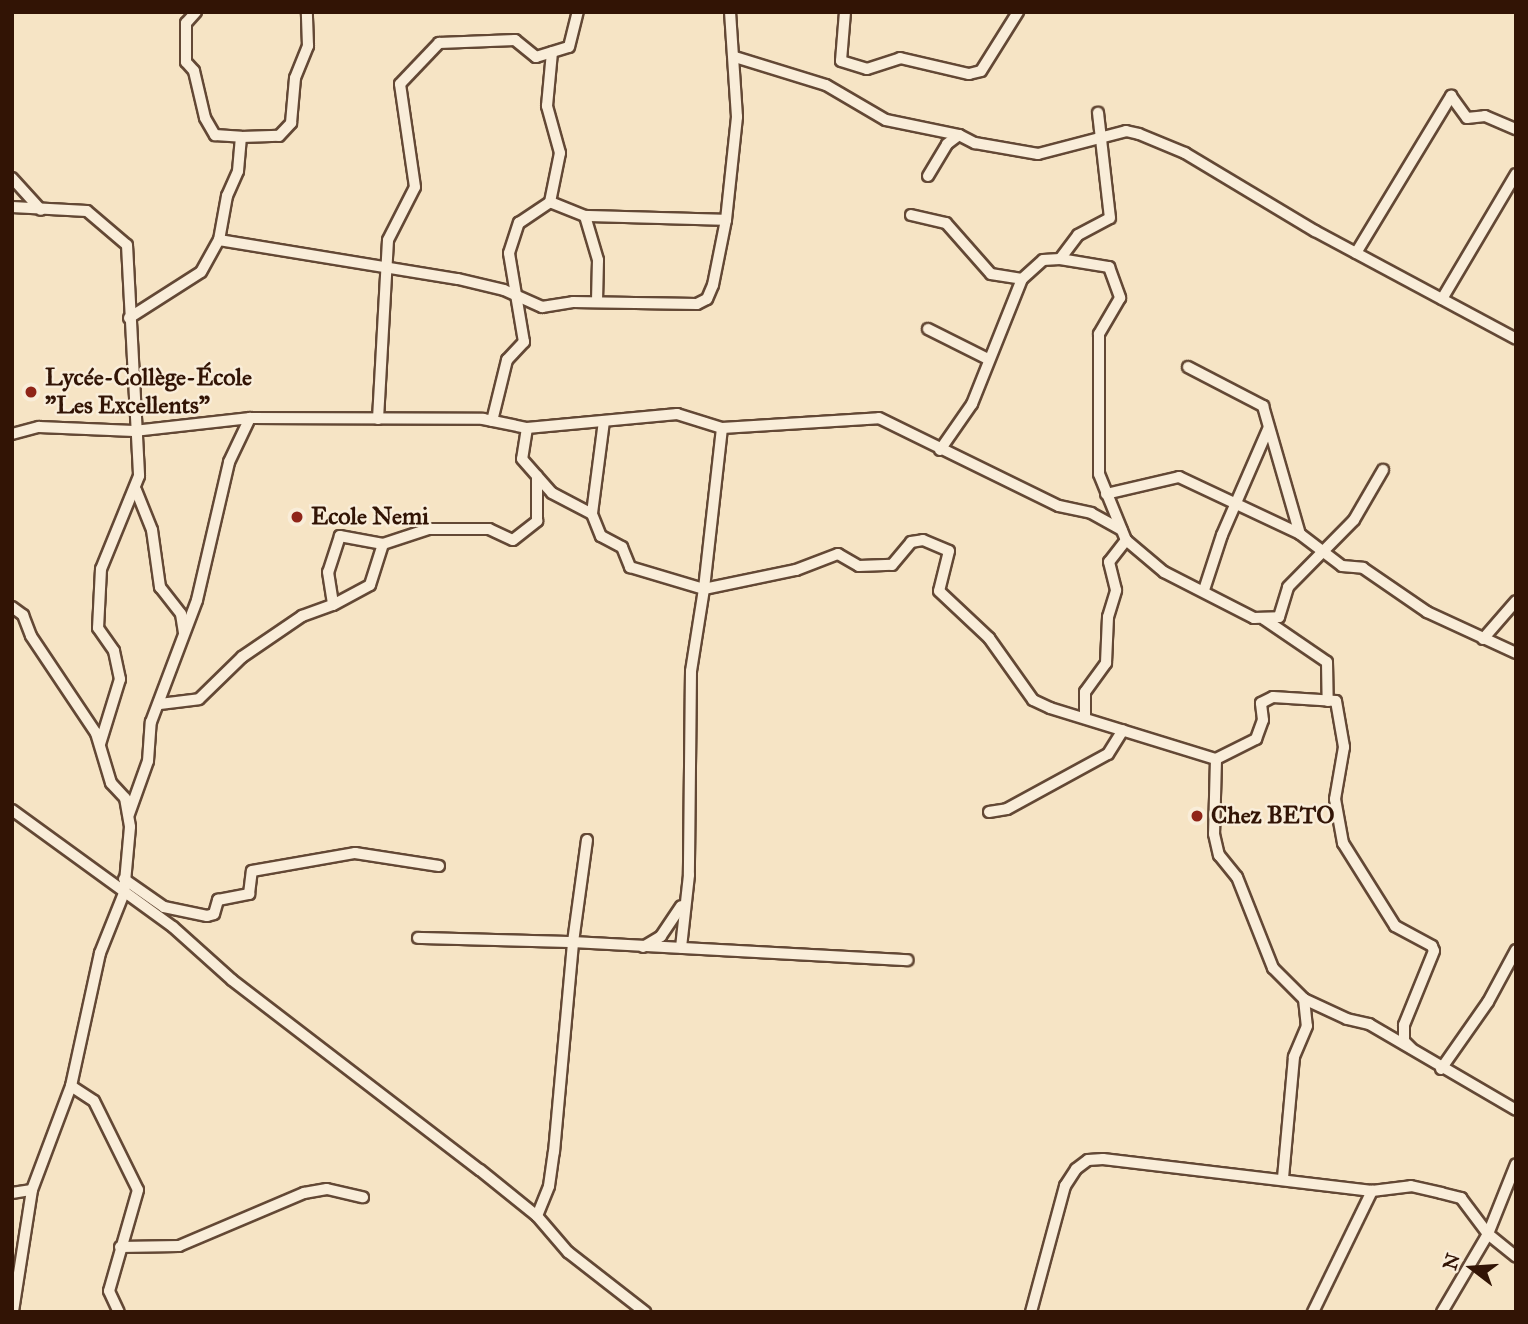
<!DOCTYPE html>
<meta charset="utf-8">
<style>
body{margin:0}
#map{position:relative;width:1528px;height:1324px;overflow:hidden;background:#f6e4c5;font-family:"IM FELL Great Primer",serif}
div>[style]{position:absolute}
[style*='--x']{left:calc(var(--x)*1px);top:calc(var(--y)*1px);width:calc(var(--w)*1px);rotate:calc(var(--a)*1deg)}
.roads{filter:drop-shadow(2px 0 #634835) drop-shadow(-2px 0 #634835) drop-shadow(0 2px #634835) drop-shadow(0 -2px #634835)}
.minor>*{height:10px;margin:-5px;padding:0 5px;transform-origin:5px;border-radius:5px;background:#f9edd9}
.dots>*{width:19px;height:19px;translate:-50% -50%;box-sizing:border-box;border:4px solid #f9edd9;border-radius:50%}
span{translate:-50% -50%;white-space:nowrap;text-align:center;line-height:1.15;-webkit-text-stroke:5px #f9edd9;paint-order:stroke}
.poi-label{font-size:24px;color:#321405;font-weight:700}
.left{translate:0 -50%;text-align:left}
.frame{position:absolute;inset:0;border:14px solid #321405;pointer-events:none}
.north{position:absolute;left:1437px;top:1233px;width:70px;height:70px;-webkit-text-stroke:5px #f9edd9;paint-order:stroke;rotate:287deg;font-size:19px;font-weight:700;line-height:28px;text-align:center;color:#321405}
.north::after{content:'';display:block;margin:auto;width:24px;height:32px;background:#321405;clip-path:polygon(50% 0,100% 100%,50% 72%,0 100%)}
</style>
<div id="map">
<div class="roads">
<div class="minor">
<i style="--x:196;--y:12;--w:15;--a:132"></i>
<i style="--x:186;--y:23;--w:39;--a:90"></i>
<i style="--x:186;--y:62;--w:12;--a:48"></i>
<i style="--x:194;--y:71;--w:48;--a:76.8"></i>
<i style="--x:205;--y:118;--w:20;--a:60"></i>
<i style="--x:215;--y:135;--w:26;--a:4"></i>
<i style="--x:845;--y:12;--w:49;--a:94.7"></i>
<i style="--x:841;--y:61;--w:27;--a:17"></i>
<i style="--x:867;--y:69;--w:35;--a:-18"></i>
<i style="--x:900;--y:58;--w:71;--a:13.1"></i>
<i style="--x:969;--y:74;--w:12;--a:-14"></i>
<i style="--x:981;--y:71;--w:70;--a:-57.9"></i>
<i style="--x:735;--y:57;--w:95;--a:17.1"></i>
<i style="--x:826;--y:85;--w:69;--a:30.3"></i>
<i style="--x:886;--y:120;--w:75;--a:11.6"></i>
<i style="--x:928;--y:176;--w:37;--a:-59"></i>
<i style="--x:947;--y:144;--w:15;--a:-37"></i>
<i style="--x:959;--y:135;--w:18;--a:27"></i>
<i style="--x:975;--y:143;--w:64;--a:9.9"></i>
<i style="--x:1038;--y:154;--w:91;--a:-14.6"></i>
<i style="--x:1126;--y:131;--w:13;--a:13"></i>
<i style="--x:1139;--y:134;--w:50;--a:22.4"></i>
<i style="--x:1185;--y:153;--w:152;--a:31"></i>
<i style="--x:1315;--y:231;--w:228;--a:28.2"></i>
<i style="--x:12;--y:178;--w:43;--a:47.8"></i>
<i style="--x:550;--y:202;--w:38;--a:22"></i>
<i style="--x:585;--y:216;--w:46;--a:73.5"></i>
<i style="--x:598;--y:260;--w:42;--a:91.4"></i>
<i style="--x:12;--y:207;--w:75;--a:3.1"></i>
<i style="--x:87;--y:211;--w:52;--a:40.4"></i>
<i style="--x:127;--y:245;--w:231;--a:87"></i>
<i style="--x:139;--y:476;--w:100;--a:112.2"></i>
<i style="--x:101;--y:569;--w:59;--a:92.9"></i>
<i style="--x:98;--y:628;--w:28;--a:55"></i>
<i style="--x:114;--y:651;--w:29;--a:78"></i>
<i style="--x:120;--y:679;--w:68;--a:107.1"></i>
<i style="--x:911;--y:215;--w:36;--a:13"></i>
<i style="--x:946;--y:223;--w:68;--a:48.6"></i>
<i style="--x:991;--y:274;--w:31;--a:9"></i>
<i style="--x:585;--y:216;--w:141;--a:1.6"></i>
<i style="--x:219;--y:240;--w:242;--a:9.3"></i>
<i style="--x:458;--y:279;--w:47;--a:13.4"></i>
<i style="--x:504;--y:290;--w:42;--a:24.1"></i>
<i style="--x:542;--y:307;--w:31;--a:-9"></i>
<i style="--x:573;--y:302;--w:124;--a:0.9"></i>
<i style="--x:697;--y:304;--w:11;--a:-27"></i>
<i style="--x:707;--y:299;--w:15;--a:-67"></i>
<i style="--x:713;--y:285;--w:66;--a:-78.7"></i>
<i style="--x:726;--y:220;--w:104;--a:-83.9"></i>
<i style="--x:737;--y:117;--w:105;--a:-93.8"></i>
<i style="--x:1356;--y:253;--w:184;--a:-58.8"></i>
<i style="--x:1451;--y:96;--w:27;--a:54"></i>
<i style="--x:1467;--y:118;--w:18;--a:-6"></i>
<i style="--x:1485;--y:116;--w:34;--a:23"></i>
<i style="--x:1060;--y:259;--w:30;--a:-53"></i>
<i style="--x:1078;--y:235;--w:36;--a:-28"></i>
<i style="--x:1110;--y:218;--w:106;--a:-96.5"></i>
<i style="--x:1442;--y:299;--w:145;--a:-59.4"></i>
<i style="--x:129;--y:318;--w:85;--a:-32.6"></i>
<i style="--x:201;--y:272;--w:37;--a:-61"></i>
<i style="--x:219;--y:240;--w:45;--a:-79.7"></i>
<i style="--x:227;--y:196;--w:27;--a:-66"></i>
<i style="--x:238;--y:171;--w:34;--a:-85"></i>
<i style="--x:241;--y:137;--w:38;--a:-2"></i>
<i style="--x:279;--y:136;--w:18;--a:-47"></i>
<i style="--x:291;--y:123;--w:45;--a:-84.9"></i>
<i style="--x:295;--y:78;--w:35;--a:-68"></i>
<i style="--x:308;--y:46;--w:34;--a:-92"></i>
<i style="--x:928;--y:329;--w:67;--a:26.6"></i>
<i style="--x:1188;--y:367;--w:85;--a:27.5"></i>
<i style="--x:1263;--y:406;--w:133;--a:73.9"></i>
<i style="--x:1300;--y:534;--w:53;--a:37.3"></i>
<i style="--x:1342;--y:566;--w:21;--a:5"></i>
<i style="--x:1363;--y:568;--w:78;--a:34.5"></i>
<i style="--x:1427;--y:612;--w:98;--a:24.7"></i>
<i style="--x:378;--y:419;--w:179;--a:-86.8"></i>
<i style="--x:388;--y:240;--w:59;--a:-63"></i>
<i style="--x:415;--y:187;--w:104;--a:-98.3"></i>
<i style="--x:400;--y:84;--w:57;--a:-46.4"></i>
<i style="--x:439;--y:43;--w:76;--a:-2.3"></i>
<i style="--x:515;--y:40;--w:27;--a:39"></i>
<i style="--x:536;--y:57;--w:34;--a:-17"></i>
<i style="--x:569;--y:47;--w:36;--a:-76"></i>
<i style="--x:492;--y:421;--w:63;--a:-76.2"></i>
<i style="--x:507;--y:360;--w:25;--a:-47"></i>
<i style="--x:524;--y:342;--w:90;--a:-99.6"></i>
<i style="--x:509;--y:253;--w:32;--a:-72"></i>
<i style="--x:519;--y:223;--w:37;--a:-34"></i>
<i style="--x:550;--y:202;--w:50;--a:-78.5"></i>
<i style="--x:560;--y:153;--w:49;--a:-105.5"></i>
<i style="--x:547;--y:106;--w:54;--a:-84.7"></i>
<i style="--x:604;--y:421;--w:94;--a:97.4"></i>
<i style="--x:592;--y:514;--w:24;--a:68"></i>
<i style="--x:601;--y:536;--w:24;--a:28"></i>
<i style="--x:622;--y:547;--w:22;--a:68"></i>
<i style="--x:630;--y:567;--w:77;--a:16.6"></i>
<i style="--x:704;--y:589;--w:83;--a:99"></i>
<i style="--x:691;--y:671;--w:204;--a:90.6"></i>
<i style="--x:689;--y:875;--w:73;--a:96.3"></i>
<i style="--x:527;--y:428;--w:31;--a:99"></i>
<i style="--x:522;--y:459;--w:45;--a:48.6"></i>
<i style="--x:552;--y:493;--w:45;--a:27.7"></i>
<i style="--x:722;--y:428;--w:162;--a:96.4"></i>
<i style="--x:704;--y:589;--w:94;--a:-11.7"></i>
<i style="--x:796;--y:570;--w:45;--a:-20.9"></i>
<i style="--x:838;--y:554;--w:24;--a:30"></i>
<i style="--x:859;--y:566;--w:33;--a:-2"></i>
<i style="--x:892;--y:565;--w:30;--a:-50"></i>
<i style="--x:911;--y:542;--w:12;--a:-9"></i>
<i style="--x:923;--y:540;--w:28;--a:23"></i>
<i style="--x:949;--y:551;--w:41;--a:104"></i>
<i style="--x:939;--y:591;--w:69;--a:43.2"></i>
<i style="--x:989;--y:638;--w:76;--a:54.6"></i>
<i style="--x:1033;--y:700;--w:19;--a:25"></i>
<i style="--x:1050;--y:708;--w:174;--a:17.1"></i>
<i style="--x:1216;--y:759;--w:45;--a:-26.6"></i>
<i style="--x:1256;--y:739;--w:20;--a:-70"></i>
<i style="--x:1263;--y:720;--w:17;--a:-97"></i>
<i style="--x:1261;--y:703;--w:13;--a:-27"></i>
<i style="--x:1273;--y:697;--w:63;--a:3.6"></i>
<i style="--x:1336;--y:701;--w:47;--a:80.1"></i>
<i style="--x:1344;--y:747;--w:53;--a:99.8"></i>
<i style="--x:1335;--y:799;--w:45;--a:79.7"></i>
<i style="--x:1343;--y:843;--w:98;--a:57.9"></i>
<i style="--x:1395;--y:926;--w:42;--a:28.4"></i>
<i style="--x:1432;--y:946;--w:5;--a:68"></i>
<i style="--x:1434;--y:951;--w:80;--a:112.1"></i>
<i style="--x:1404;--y:1025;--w:16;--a:90"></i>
<i style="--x:1404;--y:1041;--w:10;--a:45"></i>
<i style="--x:12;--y:434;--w:28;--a:-15"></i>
<i style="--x:39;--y:427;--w:95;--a:2.4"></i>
<i style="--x:134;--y:431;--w:117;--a:-6.4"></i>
<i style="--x:250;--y:418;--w:233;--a:0.2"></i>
<i style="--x:483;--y:419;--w:45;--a:11.6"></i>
<i style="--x:527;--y:428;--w:151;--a:-5.3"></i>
<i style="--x:677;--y:414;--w:47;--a:17.3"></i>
<i style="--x:722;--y:428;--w:157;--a:-3.6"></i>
<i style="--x:879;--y:418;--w:200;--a:26.1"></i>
<i style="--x:1059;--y:506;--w:33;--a:12"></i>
<i style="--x:1091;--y:513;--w:35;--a:29"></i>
<i style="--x:940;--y:450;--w:56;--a:-55.2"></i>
<i style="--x:972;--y:404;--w:135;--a:-68.2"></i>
<i style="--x:1022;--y:279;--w:28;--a:-42"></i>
<i style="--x:1043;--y:260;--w:17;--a:-3"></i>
<i style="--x:1060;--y:259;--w:50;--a:9.3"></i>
<i style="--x:1109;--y:267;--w:33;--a:70"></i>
<i style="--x:1120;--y:298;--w:42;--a:120.3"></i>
<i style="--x:1099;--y:334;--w:140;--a:90"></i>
<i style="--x:1099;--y:474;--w:71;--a:67.8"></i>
<i style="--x:1126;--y:540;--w:50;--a:40.1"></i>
<i style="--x:1164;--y:572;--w:101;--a:27.1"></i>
<i style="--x:1254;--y:618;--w:25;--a:-2"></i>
<i style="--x:1279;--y:617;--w:31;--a:-73"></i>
<i style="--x:1288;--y:587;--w:94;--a:-45.4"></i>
<i style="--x:1354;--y:520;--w:58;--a:-59.9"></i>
<i style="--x:136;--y:490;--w:43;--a:68.2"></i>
<i style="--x:152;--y:530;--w:58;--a:82"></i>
<i style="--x:160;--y:587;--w:34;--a:52"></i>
<i style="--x:181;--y:614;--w:19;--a:81"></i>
<i style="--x:1106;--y:494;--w:75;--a:-13.1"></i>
<i style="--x:1179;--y:477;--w:134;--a:25.2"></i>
<i style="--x:383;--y:544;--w:48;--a:-18.1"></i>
<i style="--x:429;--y:529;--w:60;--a:0"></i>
<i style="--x:489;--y:529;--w:26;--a:25"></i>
<i style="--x:513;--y:540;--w:31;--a:-38"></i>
<i style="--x:537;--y:521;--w:45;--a:-90"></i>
<i style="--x:1204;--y:590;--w:58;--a:-71.9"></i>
<i style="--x:1222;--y:535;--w:116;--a:-66.5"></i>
<i style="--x:12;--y:607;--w:14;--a:36"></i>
<i style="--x:23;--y:615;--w:22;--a:69"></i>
<i style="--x:31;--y:636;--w:117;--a:56.2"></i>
<i style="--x:96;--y:733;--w:52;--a:73.3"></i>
<i style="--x:111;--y:783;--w:21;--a:47"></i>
<i style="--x:125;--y:798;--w:29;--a:80"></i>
<i style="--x:130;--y:827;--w:66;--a:95.2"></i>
<i style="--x:124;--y:893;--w:65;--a:111.8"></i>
<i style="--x:100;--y:953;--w:136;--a:102.3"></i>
<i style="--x:71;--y:1086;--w:111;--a:110.6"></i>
<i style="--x:32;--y:1190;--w:123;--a:98.9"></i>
<i style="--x:1264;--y:619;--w:76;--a:34.3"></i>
<i style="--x:1327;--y:662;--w:39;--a:89"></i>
<i style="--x:1483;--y:639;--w:50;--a:-49"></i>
<i style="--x:160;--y:704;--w:39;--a:-7"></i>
<i style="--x:199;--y:699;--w:60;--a:-44.3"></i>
<i style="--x:242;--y:657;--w:73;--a:-34.3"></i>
<i style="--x:302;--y:616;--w:33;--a:-20"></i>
<i style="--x:333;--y:605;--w:42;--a:-28.4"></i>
<i style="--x:370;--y:585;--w:43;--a:-72.4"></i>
<i style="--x:383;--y:544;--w:44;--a:-169.5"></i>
<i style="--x:340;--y:536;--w:38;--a:108"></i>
<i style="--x:328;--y:572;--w:33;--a:81"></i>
<i style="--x:1085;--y:718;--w:26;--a:-90"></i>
<i style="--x:1085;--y:692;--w:36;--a:-54"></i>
<i style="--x:1106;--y:663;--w:46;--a:-87.5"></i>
<i style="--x:1108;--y:617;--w:28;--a:-73"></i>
<i style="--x:1116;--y:590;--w:29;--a:-104"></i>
<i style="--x:1109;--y:562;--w:28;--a:-52"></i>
<i style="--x:1216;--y:759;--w:75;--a:91.5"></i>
<i style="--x:1214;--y:834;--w:22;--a:77"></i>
<i style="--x:1219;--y:855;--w:28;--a:51"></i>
<i style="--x:1237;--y:877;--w:98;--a:68.4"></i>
<i style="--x:1273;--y:968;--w:44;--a:45"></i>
<i style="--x:1304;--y:999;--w:27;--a:84"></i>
<i style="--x:1307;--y:1026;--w:34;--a:113"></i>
<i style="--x:1294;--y:1057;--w:121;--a:95.2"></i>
<i style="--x:12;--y:810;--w:199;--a:36"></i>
<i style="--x:173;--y:927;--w:79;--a:41.9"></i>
<i style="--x:232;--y:980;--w:312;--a:37.5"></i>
<i style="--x:480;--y:1170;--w:73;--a:38.9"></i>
<i style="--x:537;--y:1216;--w:48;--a:49.3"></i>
<i style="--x:568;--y:1252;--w:98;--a:37.9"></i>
<i style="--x:989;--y:812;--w:18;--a:-9"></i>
<i style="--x:1007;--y:809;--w:115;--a:-28.6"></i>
<i style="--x:1108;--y:754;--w:28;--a:-58"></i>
<i style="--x:129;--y:814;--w:56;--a:-70.3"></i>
<i style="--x:148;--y:761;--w:39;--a:-86"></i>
<i style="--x:151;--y:722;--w:130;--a:-69.3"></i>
<i style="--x:197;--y:600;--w:142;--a:-76.9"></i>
<i style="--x:229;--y:462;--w:49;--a:-64.5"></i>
<i style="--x:124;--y:879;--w:49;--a:35"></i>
<i style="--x:164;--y:907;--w:44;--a:11.8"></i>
<i style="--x:207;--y:916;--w:7;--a:-16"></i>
<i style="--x:214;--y:914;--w:15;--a:-74"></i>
<i style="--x:218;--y:900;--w:32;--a:-11"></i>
<i style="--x:249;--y:894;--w:23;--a:-83"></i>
<i style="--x:252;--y:871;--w:105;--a:-9.9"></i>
<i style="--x:355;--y:853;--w:85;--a:8.8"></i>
<i style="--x:418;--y:938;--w:155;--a:1.5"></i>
<i style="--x:573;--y:942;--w:103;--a:-82.2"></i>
<i style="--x:643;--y:947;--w:21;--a:-31"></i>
<i style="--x:661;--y:936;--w:36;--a:-56"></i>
<i style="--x:1304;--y:999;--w:47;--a:24.9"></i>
<i style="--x:1347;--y:1019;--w:23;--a:13"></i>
<i style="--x:1369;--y:1024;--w:170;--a:30.3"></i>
<i style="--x:1441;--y:1069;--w:82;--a:-55"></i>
<i style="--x:1488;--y:1002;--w:59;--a:-61.7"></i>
<i style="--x:71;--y:1086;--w:27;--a:33"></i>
<i style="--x:94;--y:1101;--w:99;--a:63.7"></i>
<i style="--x:138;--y:1190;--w:105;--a:106"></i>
<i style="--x:109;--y:1291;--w:23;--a:65"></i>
<i style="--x:12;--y:1193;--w:20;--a:-9"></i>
<i style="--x:537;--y:1216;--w:32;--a:-68"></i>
<i style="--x:549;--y:1186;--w:34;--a:-82"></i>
<i style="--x:554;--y:1152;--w:211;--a:-84.8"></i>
<i style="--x:573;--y:942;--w:335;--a:3.1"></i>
<i style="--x:120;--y:1247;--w:59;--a:-1"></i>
<i style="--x:179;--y:1246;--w:136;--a:-23"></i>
<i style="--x:304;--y:1193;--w:23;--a:-10"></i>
<i style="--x:327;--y:1189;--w:37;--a:13"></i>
<i style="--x:1031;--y:1312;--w:131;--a:-74.9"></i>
<i style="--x:1065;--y:1186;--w:20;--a:-57"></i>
<i style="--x:1076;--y:1169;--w:15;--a:-37"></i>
<i style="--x:1088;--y:1160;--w:15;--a:-4"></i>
<i style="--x:1103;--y:1159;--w:271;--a:6.8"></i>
<i style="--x:1372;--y:1191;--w:39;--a:-7"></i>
<i style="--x:1411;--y:1186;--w:31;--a:13"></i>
<i style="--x:1441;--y:1193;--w:21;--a:14"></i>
<i style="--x:1461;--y:1198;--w:45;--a:53.1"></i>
<i style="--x:1488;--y:1234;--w:36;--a:39"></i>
<i style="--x:1313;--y:1312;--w:135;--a:-64"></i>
<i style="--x:1442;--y:1312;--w:91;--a:-59.5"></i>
<i style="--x:1488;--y:1234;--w:75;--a:-68.2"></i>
</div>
</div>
<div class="dots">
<i style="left:31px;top:392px;background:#8f2418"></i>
<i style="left:297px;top:517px;background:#8f2418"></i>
<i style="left:1197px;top:816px;background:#8f2418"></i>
</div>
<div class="poi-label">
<span class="left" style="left:45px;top:392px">Lycée-Collège-École<br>"Les Excellents"</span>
<span class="left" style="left:311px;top:517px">Ecole Nemi</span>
<span class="left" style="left:1211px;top:816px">Chez BETO</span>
</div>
<div class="frame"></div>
<div class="north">N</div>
</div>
